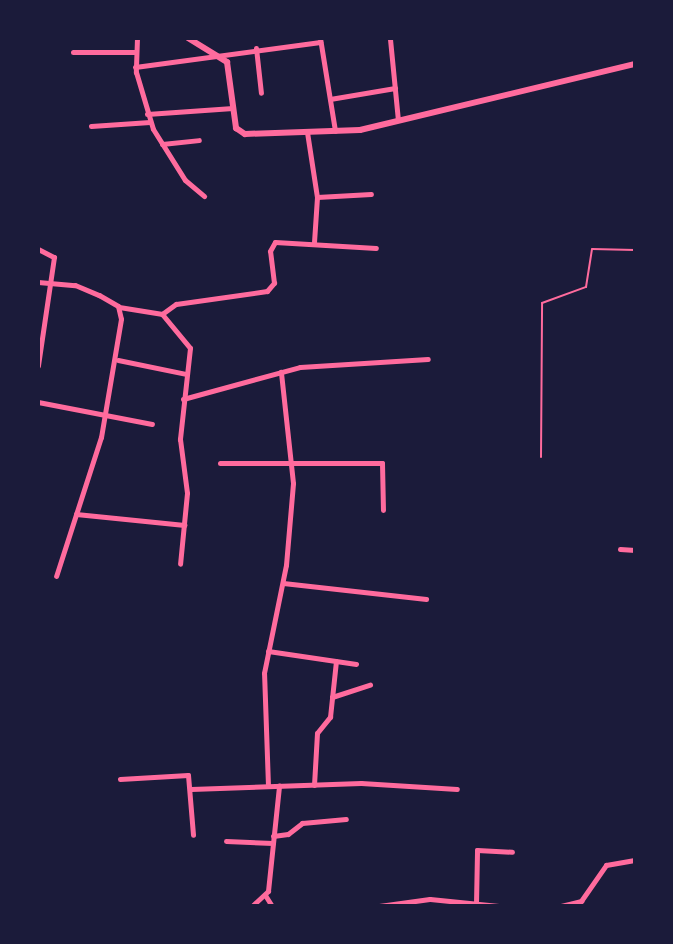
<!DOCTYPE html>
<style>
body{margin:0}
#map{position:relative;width:673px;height:944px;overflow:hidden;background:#1b1b3a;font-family:"Exo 2",sans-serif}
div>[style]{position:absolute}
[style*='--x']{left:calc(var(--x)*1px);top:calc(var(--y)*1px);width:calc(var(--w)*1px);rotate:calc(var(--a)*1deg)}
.service>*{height:2px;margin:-1px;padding:0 1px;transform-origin:1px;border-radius:1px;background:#ff6b9d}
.minor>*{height:5px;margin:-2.5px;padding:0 2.5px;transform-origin:2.5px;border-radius:2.5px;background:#ff6b9d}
.tertiary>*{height:6px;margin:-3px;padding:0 3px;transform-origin:3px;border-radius:3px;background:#ff6b9d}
span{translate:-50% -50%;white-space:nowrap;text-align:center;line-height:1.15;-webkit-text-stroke:6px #1b1b3a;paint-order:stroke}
.frame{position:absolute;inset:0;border:40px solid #1b1b3a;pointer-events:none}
</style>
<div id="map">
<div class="service">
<i style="--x:541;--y:457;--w:154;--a:-89.6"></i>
<i style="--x:542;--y:303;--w:47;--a:-20"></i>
<i style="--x:586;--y:287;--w:38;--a:-81"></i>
<i style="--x:592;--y:249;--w:43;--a:1.3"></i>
</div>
<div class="minor">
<i style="--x:137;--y:38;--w:34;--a:92"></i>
<i style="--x:136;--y:72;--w:59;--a:73.4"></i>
<i style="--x:153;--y:129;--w:60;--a:57.9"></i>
<i style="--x:185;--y:180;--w:25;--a:40"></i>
<i style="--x:320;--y:38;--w:94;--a:80.8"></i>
<i style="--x:390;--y:39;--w:81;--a:84.4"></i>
<i style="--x:256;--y:48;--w:45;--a:83.7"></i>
<i style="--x:73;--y:52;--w:62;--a:0"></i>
<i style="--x:135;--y:67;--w:187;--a:-7.7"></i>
<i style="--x:330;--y:99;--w:66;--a:-9.6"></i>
<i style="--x:147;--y:114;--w:86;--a:-4"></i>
<i style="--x:91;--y:126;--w:59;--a:-3.9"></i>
<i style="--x:307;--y:132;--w:66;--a:81.3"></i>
<i style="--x:317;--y:197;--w:45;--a:93.8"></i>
<i style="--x:162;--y:144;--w:37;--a:-6"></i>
<i style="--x:317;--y:197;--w:54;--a:-3.2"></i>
<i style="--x:38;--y:249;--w:18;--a:27"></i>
<i style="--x:54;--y:257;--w:110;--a:98.4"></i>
<i style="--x:38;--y:282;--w:37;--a:5"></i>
<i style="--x:75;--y:285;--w:26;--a:23"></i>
<i style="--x:99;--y:295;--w:22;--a:30"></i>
<i style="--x:118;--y:306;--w:13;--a:77"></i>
<i style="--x:121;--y:319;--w:120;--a:99.6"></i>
<i style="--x:101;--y:437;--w:146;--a:107.9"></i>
<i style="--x:119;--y:307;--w:44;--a:9.2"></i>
<i style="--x:162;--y:314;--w:17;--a:-36"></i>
<i style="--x:176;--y:304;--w:92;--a:-8.1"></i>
<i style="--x:267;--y:291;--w:11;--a:-49"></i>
<i style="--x:274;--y:283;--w:32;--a:-97"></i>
<i style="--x:270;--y:251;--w:10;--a:-61"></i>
<i style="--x:275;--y:242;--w:101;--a:3.4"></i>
<i style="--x:162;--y:314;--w:44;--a:50.5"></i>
<i style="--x:190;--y:348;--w:92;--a:96.3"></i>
<i style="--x:180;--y:439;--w:54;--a:82.6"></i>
<i style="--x:187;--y:493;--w:71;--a:95.6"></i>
<i style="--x:118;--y:360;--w:69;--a:11.6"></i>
<i style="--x:183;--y:399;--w:121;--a:-15.3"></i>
<i style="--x:300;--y:367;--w:128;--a:-3.6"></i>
<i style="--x:38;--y:402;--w:116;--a:10.9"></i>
<i style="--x:220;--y:463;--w:162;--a:0"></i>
<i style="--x:382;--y:463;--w:47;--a:88.8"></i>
<i style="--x:76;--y:514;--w:109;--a:5.8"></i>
<i style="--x:620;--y:549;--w:15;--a:4"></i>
<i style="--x:283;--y:583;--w:144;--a:6.4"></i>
<i style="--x:268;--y:651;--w:89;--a:8.4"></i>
<i style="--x:332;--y:697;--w:40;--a:-18"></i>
<i style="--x:120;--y:779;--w:68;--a:-3.4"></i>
<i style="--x:188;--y:775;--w:60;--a:85.2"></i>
<i style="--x:314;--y:785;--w:52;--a:-86.7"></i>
<i style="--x:317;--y:733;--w:21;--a:-51"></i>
<i style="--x:330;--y:717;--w:56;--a:-83.9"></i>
<i style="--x:268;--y:786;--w:113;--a:-92"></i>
<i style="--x:264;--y:673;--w:110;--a:-78.5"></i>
<i style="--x:286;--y:565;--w:82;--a:-85.1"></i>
<i style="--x:293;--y:483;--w:112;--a:-96.2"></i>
<i style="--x:191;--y:789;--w:170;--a:-2"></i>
<i style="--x:361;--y:783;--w:96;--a:3.6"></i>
<i style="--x:273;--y:836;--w:15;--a:-8"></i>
<i style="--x:288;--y:834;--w:18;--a:-38"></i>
<i style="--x:302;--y:823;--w:44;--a:-5.2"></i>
<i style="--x:226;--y:841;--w:47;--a:2.4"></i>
<i style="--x:265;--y:895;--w:13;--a:58"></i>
<i style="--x:476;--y:904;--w:54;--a:-88.9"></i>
<i style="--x:477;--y:850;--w:35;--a:3"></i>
<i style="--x:252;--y:906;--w:22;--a:-43"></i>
<i style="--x:268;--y:891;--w:106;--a:-84"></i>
<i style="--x:379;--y:906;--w:51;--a:-7.8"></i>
<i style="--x:430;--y:899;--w:69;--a:5.8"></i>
<i style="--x:561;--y:906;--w:21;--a:-14"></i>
<i style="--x:581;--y:901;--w:44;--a:-55.2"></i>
<i style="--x:606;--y:865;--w:29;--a:-10"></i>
</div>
<div class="tertiary">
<i style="--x:188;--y:38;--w:46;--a:31.6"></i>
<i style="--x:227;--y:62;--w:67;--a:82.2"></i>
<i style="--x:236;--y:128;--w:11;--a:34"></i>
<i style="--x:245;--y:134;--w:115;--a:-2"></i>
<i style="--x:360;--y:130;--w:283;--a:-13.5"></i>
</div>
<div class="frame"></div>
</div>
